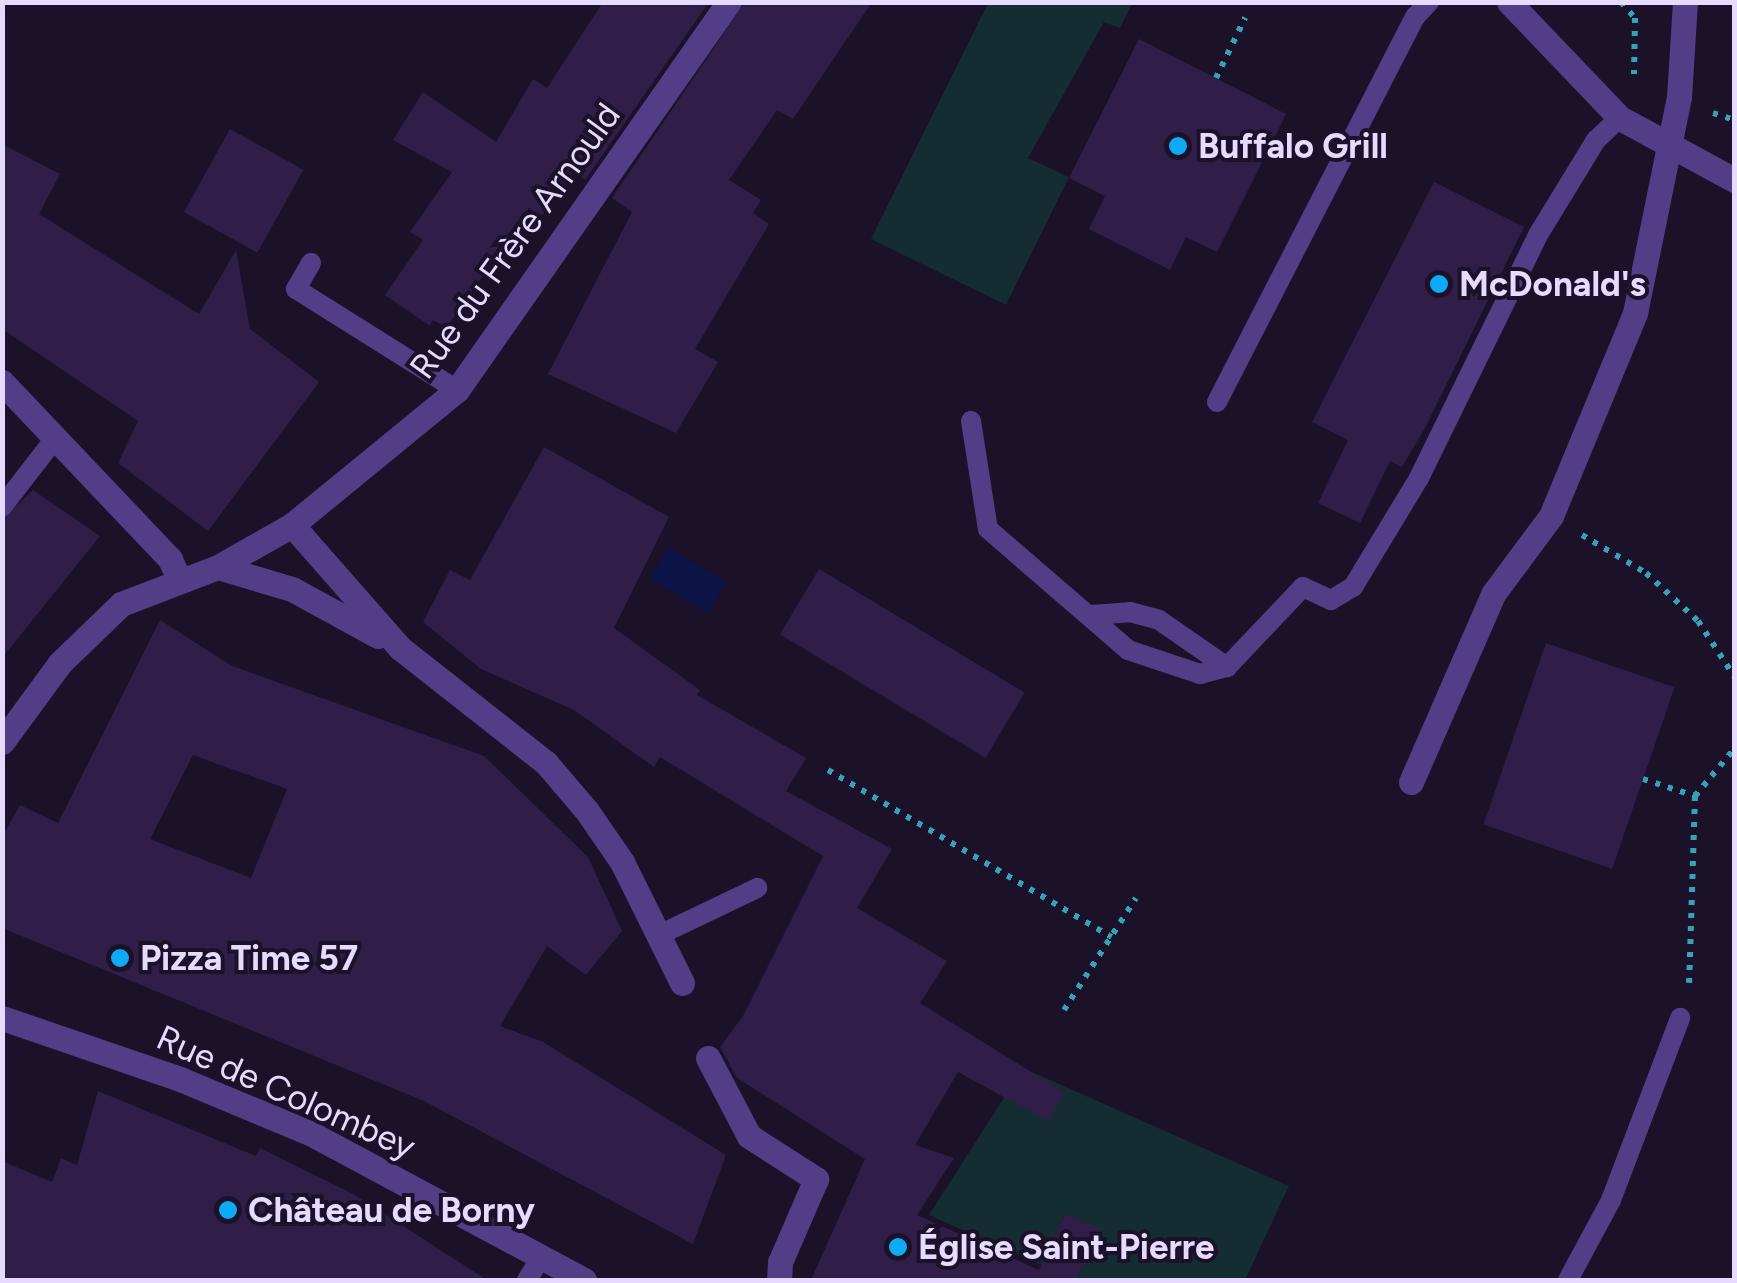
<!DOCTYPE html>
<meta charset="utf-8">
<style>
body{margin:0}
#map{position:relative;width:1737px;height:1283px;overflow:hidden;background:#1b1129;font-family:Figtree,sans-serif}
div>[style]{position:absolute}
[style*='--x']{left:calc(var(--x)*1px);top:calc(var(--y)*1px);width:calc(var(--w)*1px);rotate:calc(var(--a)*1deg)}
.green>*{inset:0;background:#142d33}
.water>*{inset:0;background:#0d1447;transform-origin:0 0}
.building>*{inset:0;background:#301e49;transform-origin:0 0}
.path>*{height:6px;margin-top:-3px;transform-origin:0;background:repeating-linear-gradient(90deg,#34a2b8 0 5px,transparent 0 13px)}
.lane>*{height:20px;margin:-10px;padding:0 10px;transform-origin:10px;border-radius:10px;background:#513e86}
.street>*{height:25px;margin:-12.5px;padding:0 12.5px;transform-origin:12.5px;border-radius:12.5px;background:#513e86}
.dots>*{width:28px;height:28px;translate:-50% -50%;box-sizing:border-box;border:5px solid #1b1129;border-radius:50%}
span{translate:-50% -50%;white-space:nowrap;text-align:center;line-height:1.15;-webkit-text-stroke:8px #1b1129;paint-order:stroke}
.poi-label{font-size:35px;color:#e6dafe;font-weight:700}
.left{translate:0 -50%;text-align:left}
.street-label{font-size:35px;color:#e6dafe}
.frame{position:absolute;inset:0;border:5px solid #e6dafe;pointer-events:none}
</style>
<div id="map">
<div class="green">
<i style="clip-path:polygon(988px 3px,1132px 3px,1120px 28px,1104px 22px,1028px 158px,1069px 177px,1006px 305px,871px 239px)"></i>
<i style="clip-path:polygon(1023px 1068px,1289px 1186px,1245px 1280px,1076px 1280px,1100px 1229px,1065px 1214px,1041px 1265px,929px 1215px)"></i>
</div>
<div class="water">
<i style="left:668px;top:547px;width:68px;height:36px;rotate:31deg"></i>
</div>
<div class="building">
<i style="clip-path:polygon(603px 2px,709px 2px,585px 180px,573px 172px,541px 217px,529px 208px,447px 327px,433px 320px,430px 326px,385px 295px,423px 240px,410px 232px,452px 172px,393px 140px,423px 92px,496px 142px,533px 79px,547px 88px)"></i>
<i style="clip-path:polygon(745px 2px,872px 2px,793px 119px,777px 110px,729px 180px,761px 200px,753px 213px,769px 224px,695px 349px,718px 362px,676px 433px,548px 374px,632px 212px,612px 198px)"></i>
<i style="clip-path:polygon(1139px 39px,1286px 114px,1217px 252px,1186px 237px,1170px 270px,1089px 229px,1105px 196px,1069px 178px)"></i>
<i style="left:230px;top:129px;width:84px;height:95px;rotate:29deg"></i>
<i style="clip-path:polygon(2px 144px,60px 174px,39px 214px,199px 314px,236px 250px,250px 329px,319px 382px,208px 531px,118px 463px,138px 421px,2px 329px)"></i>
<i style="clip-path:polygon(1434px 182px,1524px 227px,1425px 428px,1402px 467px,1390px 461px,1360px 523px,1318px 503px,1348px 440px,1312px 422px)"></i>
<i style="clip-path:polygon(544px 447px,669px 517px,614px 628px,700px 690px,697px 695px,806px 758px,786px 791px,892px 849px,857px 908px,947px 961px,920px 1003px,1065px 1093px,1048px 1121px,958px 1072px,915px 1145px,954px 1158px,917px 1215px,1039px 1270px,1065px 1214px,1101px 1229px,1076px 1280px,811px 1280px,865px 1159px,737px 1078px,720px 1047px,743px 1016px,823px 856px,660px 757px,654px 767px,574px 710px,481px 669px,423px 622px,450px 570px,470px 580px)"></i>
<i style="clip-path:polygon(33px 490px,100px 536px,2px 658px,2px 520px)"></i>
<i style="left:819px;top:569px;width:240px;height:76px;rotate:31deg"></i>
<i style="clip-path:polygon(evenodd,160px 620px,232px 666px,484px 756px,588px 857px,622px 931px,586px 975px,547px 946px,500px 1026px,543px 1042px,726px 1155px,693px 1244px,424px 1101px,2px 928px,2px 837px,20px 805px,58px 823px,160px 620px,193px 755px,287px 789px,251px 878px,150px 839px,193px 755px)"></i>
<i style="left:1546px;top:643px;width:136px;height:192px;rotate:19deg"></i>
<i style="clip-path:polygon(98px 1091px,256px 1156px,260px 1148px,355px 1195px,487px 1280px,2px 1280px,2px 1161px,52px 1182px,61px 1158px,77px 1165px)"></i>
</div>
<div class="path">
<i style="--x:1621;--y:2;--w:21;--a:49"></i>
<i style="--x:1635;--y:18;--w:56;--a:91"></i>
<i style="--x:1216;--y:78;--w:67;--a:-64.2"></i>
<i style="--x:1713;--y:113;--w:22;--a:18"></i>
<i style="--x:1582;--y:535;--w:74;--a:30.7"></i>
<i style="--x:1646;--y:573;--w:71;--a:42.7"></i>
<i style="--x:1698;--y:621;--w:66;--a:56.8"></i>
<i style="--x:828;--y:770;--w:329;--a:30.5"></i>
<i style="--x:1643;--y:779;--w:55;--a:18.1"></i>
<i style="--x:1695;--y:796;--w:187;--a:91.8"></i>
<i style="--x:1695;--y:796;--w:61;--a:-50.3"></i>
<i style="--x:1064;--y:1010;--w:133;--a:-57.3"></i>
</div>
<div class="lane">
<i style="--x:311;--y:263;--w:30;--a:120"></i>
<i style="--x:296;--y:289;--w:190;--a:32.1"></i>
<i style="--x:1217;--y:402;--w:433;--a:-62.8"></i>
<i style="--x:1415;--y:17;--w:21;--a:-47"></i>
<i style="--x:971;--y:421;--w:109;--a:81.1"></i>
<i style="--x:988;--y:529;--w:185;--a:40.8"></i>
<i style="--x:1128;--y:650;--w:76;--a:18.4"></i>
<i style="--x:1200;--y:674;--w:28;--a:-15"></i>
<i style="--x:1227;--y:667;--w:110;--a:-46.5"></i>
<i style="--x:1303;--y:587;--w:31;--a:25"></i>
<i style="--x:1331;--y:600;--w:26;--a:-31"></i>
<i style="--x:1353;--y:587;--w:127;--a:-58.8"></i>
<i style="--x:1419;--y:478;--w:271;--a:-63.9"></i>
<i style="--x:1538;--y:235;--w:111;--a:-58.6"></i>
<i style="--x:1596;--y:140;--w:33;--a:-43"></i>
<i style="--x:2;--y:507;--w:83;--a:-52.3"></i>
<i style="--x:1091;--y:615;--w:39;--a:-4"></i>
<i style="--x:1130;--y:612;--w:30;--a:15"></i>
<i style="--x:1159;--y:620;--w:83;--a:34.7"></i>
<i style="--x:659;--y:935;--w:109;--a:-25.6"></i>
<i style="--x:527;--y:1280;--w:28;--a:-58"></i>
<i style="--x:1568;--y:1280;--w:91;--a:-61.7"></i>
<i style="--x:1611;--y:1200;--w:195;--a:-69.2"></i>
</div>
<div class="street">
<i style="--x:1509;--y:2;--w:161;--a:46.3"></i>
<i style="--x:1620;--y:118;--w:130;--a:28.5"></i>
<i style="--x:2;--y:382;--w:244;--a:46.5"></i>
<i style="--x:170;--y:559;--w:22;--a:66"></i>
<i style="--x:292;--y:525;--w:164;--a:48.7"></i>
<i style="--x:400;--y:648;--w:186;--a:38.2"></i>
<i style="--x:546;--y:763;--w:63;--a:49.5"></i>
<i style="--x:587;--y:811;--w:62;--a:55.5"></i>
<i style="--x:622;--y:862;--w:135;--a:63.6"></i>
<i style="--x:218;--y:567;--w:77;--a:16.6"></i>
<i style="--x:292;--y:589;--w:98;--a:28.7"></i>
<i style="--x:2;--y:742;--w:98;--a:-53.7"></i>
<i style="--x:60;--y:663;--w:85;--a:-44"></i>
<i style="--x:121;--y:604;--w:104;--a:-20.9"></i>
<i style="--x:218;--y:567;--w:85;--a:-29.6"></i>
<i style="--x:292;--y:525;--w:213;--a:-39.3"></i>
<i style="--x:457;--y:390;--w:474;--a:-55"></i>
<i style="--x:1411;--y:782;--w:205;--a:-66.4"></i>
<i style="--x:1493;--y:594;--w:97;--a:-53.4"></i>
<i style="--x:1551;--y:516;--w:220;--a:-67.5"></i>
<i style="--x:1635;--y:313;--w:220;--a:-78.5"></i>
<i style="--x:1679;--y:97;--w:95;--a:-86.4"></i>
<i style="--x:2;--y:1018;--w:188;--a:18.9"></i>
<i style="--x:180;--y:1079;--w:141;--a:22.6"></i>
<i style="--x:310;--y:1133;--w:311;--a:28.2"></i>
<i style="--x:708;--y:1058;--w:88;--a:62.3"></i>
<i style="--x:749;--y:1136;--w:80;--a:32.7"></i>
<i style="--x:816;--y:1179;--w:90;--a:113.4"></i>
<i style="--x:780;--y:1262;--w:18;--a:93"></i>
</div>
<div class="dots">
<i style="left:1178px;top:146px;background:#0dabf7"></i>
<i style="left:1439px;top:284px;background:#0dabf7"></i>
<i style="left:120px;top:958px;background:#0dabf7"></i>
<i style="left:228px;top:1210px;background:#0dabf7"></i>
<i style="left:898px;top:1247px;background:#0dabf7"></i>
</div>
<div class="poi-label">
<span class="left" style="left:1198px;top:146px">Buffalo Grill</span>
<span class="left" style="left:1459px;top:284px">McDonald's</span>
<span class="left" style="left:140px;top:958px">Pizza Time 57</span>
<span class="left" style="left:248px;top:1210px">Château de Borny</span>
<span class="left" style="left:918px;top:1247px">Église Saint-Pierre</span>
</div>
<div class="street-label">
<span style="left:515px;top:241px;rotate:-54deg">Rue du Frère Arnould</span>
<span style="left:286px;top:1092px;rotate:24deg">Rue de Colombey</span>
</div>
<div class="frame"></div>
</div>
